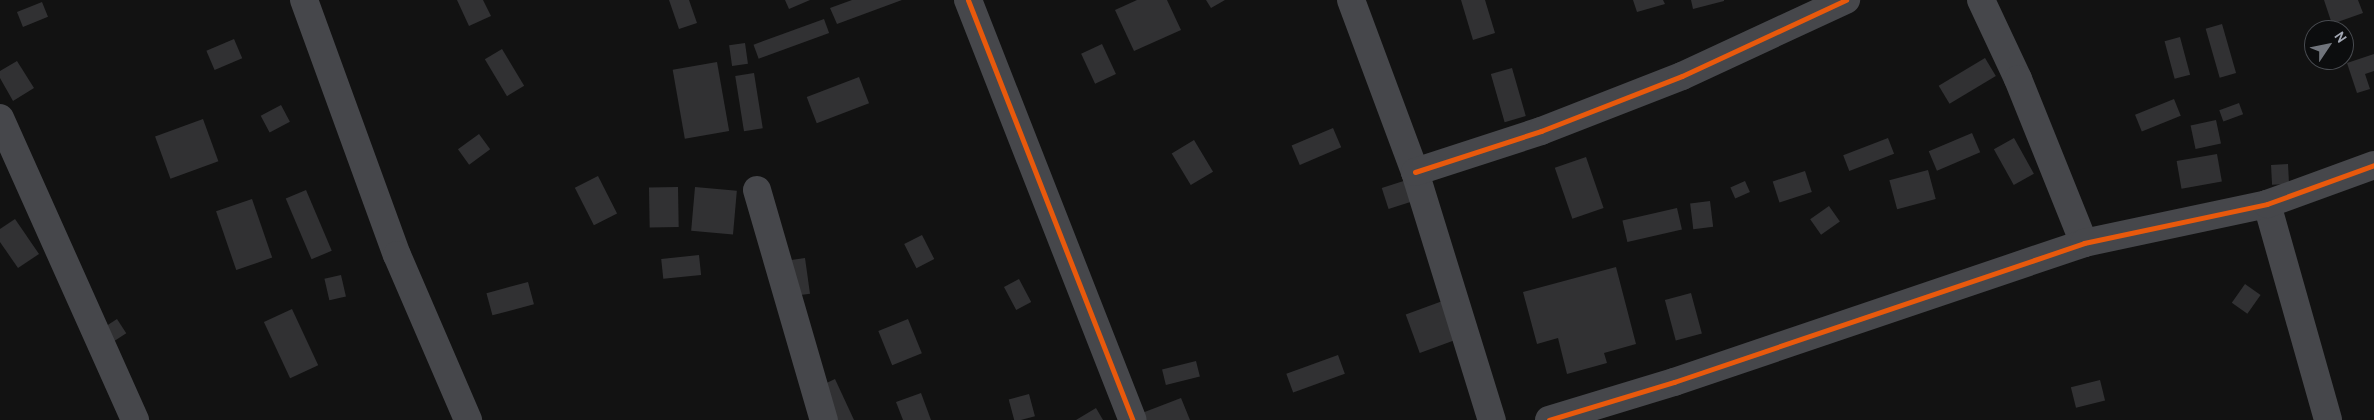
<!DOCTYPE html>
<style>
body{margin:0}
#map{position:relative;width:2374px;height:420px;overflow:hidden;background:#121212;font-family:Cabin,sans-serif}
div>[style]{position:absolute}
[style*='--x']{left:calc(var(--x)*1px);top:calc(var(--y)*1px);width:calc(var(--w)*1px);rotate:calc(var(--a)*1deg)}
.building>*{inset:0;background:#313133;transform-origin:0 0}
.minor>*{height:28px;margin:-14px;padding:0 14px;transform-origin:14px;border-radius:14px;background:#46474b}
.cycleway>*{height:5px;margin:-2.5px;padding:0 2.5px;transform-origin:2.5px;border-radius:2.5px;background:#e8590c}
span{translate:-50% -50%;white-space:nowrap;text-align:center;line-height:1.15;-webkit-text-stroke:4px #0c0d0e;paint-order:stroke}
.north{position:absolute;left:2304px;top:20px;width:50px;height:50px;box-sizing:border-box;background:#0c0d0e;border:1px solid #484b50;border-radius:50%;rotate:56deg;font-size:14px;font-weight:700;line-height:20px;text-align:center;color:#a3a8b4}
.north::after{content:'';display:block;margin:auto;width:18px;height:22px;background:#70747b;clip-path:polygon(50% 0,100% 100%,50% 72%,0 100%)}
</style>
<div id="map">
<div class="building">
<i style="clip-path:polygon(457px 0,483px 0,491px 16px,469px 26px)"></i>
<i style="clip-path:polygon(669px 0,689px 0,697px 23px,679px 29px)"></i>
<i style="clip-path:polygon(785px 0,810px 0,789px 9px)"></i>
<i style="clip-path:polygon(852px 0,902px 0,837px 24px,830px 8px)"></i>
<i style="clip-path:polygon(1137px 0,1167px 0,1181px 30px,1134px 51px,1115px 10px)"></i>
<i style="clip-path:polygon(1206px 0,1225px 0,1211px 8px)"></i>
<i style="clip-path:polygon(1461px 0,1485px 0,1495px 33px,1473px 40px)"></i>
<i style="clip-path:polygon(1633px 0,1663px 0,1665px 4px,1637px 12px)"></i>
<i style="clip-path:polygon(1691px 0,1724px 0,1724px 1px,1693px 9px)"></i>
<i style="clip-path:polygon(2324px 0,2358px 0,2363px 13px,2332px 24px)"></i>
<i style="left:42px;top:2px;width:16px;height:27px;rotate:68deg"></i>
<i style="left:824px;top:19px;width:15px;height:75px;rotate:70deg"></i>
<i style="left:2222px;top:24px;width:51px;height:17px;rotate:74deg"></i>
<i style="left:2180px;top:37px;width:39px;height:16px;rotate:75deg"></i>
<i style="left:234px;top:39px;width:21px;height:30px;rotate:67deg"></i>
<i style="left:745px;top:43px;width:21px;height:16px;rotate:82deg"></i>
<i style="left:1102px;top:44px;width:33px;height:23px;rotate:65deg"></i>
<i style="left:502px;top:49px;width:43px;height:20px;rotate:59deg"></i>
<i style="clip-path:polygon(2374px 54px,2374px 71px,2365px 74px,2370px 89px,2357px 93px,2347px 63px)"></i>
<i style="left:1985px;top:58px;width:21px;height:54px;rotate:59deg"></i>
<i style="clip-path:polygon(17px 61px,34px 88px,13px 101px,0 78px,0 71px)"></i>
<i style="left:717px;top:62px;width:70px;height:45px;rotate:80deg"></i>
<i style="left:1512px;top:68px;width:50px;height:22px;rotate:74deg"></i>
<i style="left:754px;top:73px;width:56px;height:19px;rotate:81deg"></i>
<i style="left:859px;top:77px;width:28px;height:56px;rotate:69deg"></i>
<i style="left:2174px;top:99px;width:18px;height:42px;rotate:68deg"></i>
<i style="left:2239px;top:103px;width:12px;height:21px;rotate:70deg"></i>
<i style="left:281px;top:105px;width:19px;height:23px;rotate:62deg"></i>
<i style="left:203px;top:119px;width:45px;height:51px;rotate:70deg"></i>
<i style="left:2216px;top:120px;width:24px;height:26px;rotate:78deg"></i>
<i style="left:1333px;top:128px;width:21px;height:45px;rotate:67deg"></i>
<i style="left:1972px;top:133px;width:21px;height:47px;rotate:67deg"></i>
<i style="left:479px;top:134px;width:19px;height:26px;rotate:54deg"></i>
<i style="left:1888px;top:138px;width:17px;height:48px;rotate:69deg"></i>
<i style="left:2014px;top:138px;width:41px;height:23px;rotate:61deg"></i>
<i style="left:1194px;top:140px;width:37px;height:26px;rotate:59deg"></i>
<i style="left:2217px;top:154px;width:28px;height:41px;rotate:80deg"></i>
<i style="left:1586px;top:157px;width:54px;height:33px;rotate:71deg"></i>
<i style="left:2288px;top:164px;width:20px;height:17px;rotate:87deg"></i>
<i style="left:1928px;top:170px;width:30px;height:40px;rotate:75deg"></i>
<i style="left:1805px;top:171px;width:22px;height:34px;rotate:72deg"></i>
<i style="left:598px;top:176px;width:42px;height:26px;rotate:63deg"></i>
<i style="left:1416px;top:177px;width:22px;height:36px;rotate:72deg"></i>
<i style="left:1745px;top:181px;width:12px;height:16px;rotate:66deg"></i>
<i style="left:678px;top:187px;width:40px;height:29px;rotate:89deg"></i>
<i style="left:695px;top:187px;width:42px;height:44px;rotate:5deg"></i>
<i style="left:306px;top:190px;width:66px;height:22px;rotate:67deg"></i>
<i style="left:252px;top:199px;width:62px;height:38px;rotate:71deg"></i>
<i style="left:1710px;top:201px;width:26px;height:20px;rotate:83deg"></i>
<i style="left:1829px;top:206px;width:19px;height:23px;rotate:55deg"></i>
<i style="left:1677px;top:208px;width:22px;height:56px;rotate:77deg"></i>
<i style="clip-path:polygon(15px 219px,39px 254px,18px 268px,0 242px,0 229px)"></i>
<i style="left:922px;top:235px;width:27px;height:20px;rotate:63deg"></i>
<i style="left:699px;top:255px;width:20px;height:38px;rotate:84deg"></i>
<i style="left:805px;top:258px;width:36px;height:19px;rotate:82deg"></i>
<i style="clip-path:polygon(1616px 267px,1636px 344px,1604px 353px,1607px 363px,1567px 374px,1558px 338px,1537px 344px,1523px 292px)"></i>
<i style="left:341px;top:275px;width:22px;height:17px;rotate:77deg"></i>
<i style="left:1019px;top:279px;width:26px;height:17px;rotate:62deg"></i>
<i style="left:528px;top:282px;width:23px;height:43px;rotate:75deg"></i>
<i style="left:2245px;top:284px;width:19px;height:23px;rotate:35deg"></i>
<i style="left:1691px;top:293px;width:42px;height:27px;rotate:75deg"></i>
<i style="left:1448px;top:299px;width:41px;height:45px;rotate:70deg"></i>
<i style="left:292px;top:309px;width:62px;height:31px;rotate:65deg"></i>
<i style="left:117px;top:319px;width:17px;height:17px;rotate:57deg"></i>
<i style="left:908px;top:319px;width:37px;height:32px;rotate:68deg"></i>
<i style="left:1338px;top:355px;width:20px;height:55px;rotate:70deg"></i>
<i style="left:1196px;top:361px;width:16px;height:35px;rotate:76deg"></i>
<i style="clip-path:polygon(835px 379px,854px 420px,831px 420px,816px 388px)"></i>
<i style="left:2100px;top:380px;width:21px;height:30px;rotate:76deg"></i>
<i style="clip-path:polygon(921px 393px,931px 420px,903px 420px,896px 402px)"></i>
<i style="left:1029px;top:394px;width:23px;height:21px;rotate:75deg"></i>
<i style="clip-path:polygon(1181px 398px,1190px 420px,1145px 420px,1142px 413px)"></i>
<i style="clip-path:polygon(1096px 408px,1103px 420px,1076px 420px)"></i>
</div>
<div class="minor">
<i style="--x:304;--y:0;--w:271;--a:70"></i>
<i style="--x:397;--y:255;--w:180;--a:66.7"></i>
<i style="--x:968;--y:0;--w:451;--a:68.6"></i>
<i style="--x:1351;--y:0;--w:184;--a:69.6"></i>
<i style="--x:1415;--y:172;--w:260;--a:72.8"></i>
<i style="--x:1981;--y:0;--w:87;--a:64.9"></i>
<i style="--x:2018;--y:79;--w:177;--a:68.1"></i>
<i style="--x:0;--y:118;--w:331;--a:65.9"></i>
<i style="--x:1415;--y:172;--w:133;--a:-18"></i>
<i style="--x:1541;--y:131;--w:151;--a:-21.3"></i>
<i style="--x:1682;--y:76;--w:181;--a:-24.9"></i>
<i style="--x:757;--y:190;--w:240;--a:73.8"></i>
<i style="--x:2267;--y:204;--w:224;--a:74.2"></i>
<i style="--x:1549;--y:420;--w:131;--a:-16.9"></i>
<i style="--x:1674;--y:382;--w:433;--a:-18.7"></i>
<i style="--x:2084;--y:243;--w:187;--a:-12"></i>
<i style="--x:2267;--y:204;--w:114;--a:-20"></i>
</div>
<div class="cycleway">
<i style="--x:968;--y:0;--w:451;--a:68.6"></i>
<i style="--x:1415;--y:172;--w:133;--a:-18"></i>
<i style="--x:1541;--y:131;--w:151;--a:-21.3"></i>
<i style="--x:1682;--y:76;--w:181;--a:-24.9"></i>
<i style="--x:1549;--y:420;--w:131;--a:-16.9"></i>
<i style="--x:1674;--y:382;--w:433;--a:-18.7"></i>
<i style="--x:2084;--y:243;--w:187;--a:-12"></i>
<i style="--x:2267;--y:204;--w:114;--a:-20"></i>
</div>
<div class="north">N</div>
</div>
